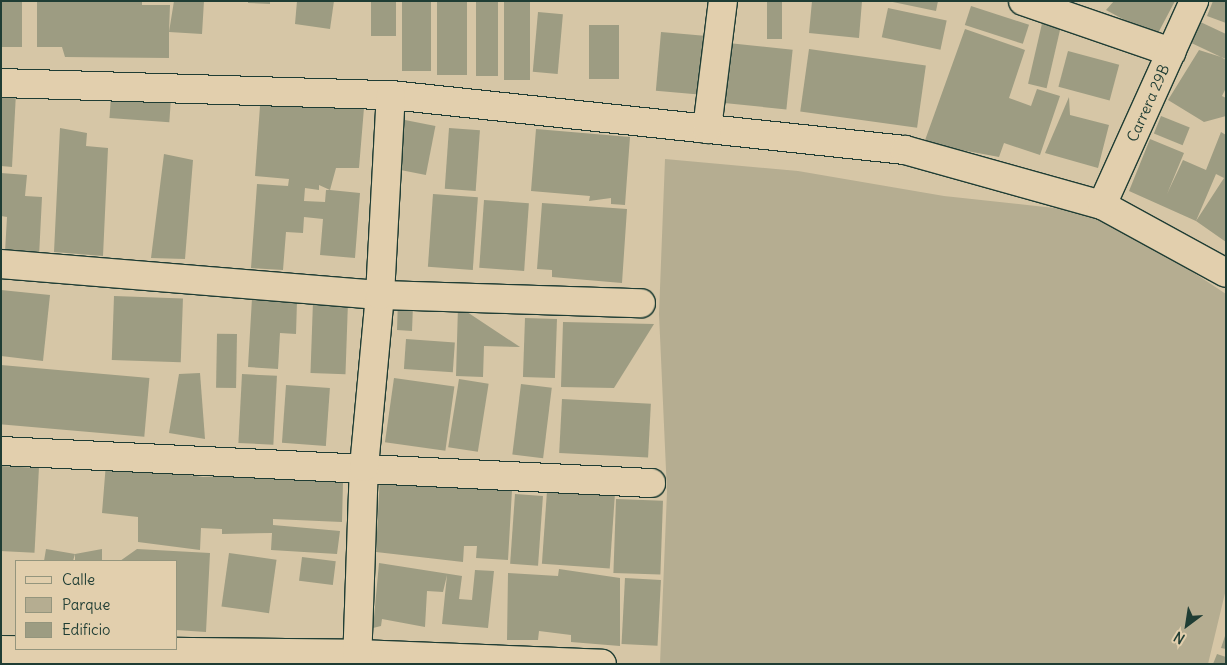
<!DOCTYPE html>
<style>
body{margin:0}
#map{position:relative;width:1227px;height:665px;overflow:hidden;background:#d6c6a6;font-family:Delius,sans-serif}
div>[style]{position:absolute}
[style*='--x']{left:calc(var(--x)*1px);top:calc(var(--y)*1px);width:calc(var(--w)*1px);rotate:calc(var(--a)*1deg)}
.green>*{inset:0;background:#b5ad91}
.building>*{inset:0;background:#9d9c82;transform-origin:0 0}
.roads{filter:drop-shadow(1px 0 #1f3d34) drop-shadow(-1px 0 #1f3d34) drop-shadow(0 1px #1f3d34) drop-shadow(0 -1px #1f3d34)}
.minor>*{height:28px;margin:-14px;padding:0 14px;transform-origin:14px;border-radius:14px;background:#e2cfad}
span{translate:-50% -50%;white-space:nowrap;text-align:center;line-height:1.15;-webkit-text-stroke:5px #e2cfad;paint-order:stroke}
.street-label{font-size:15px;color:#1f3d34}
.frame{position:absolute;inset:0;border:2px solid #1f3d34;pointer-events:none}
.legend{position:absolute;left:15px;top:560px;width:162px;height:90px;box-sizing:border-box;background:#e2cfad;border:1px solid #94957d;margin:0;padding:6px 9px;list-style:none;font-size:15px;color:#1f3d34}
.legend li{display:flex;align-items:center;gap:10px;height:25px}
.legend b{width:25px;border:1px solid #94957d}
.north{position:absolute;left:1162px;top:600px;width:50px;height:50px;-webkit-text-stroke:4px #e2cfad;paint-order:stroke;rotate:211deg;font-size:14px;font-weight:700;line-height:20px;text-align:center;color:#1f3d34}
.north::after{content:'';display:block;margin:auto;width:18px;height:22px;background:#1f3d34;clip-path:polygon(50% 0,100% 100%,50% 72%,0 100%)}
</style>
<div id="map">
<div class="green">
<i style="clip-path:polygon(665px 159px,798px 171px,944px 196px,1063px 209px,1123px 226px,1226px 294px,1226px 589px,1208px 664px,660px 664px,667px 492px,659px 314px)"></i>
</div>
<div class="building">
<i style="left:1px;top:1px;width:21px;height:46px"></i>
<i style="clip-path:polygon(37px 1px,142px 1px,142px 5px,170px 5px,169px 32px,174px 1px,204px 1px,202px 34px,169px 32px,169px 58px,65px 57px,62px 47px,37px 47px)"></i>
<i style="clip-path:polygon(248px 1px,270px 1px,270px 4px,248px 3px)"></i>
<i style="clip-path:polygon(297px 1px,334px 1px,330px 29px,295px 24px)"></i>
<i style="left:371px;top:1px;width:25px;height:35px"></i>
<i style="left:402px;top:1px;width:29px;height:70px"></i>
<i style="left:437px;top:1px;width:30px;height:74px"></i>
<i style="left:476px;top:1px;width:22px;height:75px"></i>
<i style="left:504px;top:1px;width:26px;height:79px"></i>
<i style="left:767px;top:1px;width:15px;height:38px"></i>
<i style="clip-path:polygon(812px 1px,862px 1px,859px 38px,809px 33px)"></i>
<i style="clip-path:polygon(888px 1px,938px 1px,936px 11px)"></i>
<i style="clip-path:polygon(1114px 1px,1175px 1px,1156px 37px,1106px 10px)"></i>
<i style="clip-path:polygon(1213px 1px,1226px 1px,1226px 23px,1207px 16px)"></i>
<i style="left:971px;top:6px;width:61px;height:20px;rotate:18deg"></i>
<i style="left:888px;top:8px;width:60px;height:30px;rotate:12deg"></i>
<i style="left:538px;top:12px;width:25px;height:60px;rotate:5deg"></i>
<i style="left:1063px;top:17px;width:73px;height:19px;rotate:103deg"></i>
<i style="clip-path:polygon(1194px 19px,1226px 34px,1226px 59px,1221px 57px,1226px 60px,1226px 88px,1222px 96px,1226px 98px,1226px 116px,1204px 122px,1168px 100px,1199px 50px,1221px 57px,1185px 40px)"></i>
<i style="left:589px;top:25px;width:30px;height:54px"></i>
<i style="clip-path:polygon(965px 29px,1025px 50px,1009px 98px,1031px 106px,1037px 89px,1060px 96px,1040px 155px,1004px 143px,999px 157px,924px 143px)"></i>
<i style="left:661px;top:32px;width:46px;height:59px;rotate:5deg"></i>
<i style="left:728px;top:43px;width:65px;height:60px;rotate:6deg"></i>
<i style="left:809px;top:49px;width:118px;height:63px;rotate:8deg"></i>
<i style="left:1068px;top:51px;width:53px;height:37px;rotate:15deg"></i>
<i style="clip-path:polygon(1px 92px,16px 93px,12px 167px,1px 166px)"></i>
<i style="left:111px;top:96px;width:60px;height:22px;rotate:4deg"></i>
<i style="clip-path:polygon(1069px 97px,1070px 115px,1109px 125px,1098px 168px,1045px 153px)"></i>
<i style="clip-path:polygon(evenodd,322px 103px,364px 108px,359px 168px,336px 168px,330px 190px,360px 193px,355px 258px,320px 255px,323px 219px,304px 217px,303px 233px,286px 232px,283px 270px,251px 268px,257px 184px,288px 186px,289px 179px,255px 176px,260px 106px,322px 103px,319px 185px,330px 190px,326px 190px,325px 202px,304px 201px,305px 188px,319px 190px,319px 185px)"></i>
<i style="left:1161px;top:116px;width:31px;height:19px;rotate:22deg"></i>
<i style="left:405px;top:120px;width:31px;height:50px;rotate:11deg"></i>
<i style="clip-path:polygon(60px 128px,87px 133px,86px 146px,108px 148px,103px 256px,54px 252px)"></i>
<i style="left:449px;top:128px;width:31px;height:61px;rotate:4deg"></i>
<i style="clip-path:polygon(536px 129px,630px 137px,625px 205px,611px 204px,611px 198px,589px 201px,590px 196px,531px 191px)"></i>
<i style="clip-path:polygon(evenodd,1221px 132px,1226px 135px,1226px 242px,1196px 221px,1129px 191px,1150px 139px,1184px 153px,1167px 194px,1183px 160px,1206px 170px,1221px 132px,1216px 174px,1224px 178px,1196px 221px,1216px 174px)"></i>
<i style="clip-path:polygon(164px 154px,193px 160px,185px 259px,151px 258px)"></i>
<i style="clip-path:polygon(1px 173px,27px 175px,25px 196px,42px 197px,39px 257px,5px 252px,7px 217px,1px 216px)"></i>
<i style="left:433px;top:194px;width:45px;height:73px;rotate:4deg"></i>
<i style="left:484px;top:200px;width:45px;height:68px;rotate:4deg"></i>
<i style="clip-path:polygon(542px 203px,627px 209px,622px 283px,552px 277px,552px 270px,537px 269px)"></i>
<i style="clip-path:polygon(1px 290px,50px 295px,43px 361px,1px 356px)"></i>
<i style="left:114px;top:296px;width:69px;height:64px;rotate:2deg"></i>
<i style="clip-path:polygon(252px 298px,297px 301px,296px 334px,280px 333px,278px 369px,248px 367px)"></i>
<i style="clip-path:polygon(398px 299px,413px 305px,412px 331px,397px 330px)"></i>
<i style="left:313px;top:301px;width:35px;height:72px;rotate:2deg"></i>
<i style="clip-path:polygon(458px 306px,520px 347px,484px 346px,483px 377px,456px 376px)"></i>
<i style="left:525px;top:318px;width:32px;height:59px;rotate:2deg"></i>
<i style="clip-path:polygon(563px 322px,654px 324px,614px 388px,561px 387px)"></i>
<i style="left:237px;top:334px;width:54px;height:20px;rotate:91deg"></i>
<i style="left:406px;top:339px;width:49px;height:30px;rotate:4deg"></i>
<i style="left:1px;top:365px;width:149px;height:59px;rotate:5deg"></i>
<i style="clip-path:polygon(200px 373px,205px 439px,169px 433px,179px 374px)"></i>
<i style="left:242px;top:374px;width:35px;height:69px;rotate:3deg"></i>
<i style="left:394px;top:378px;width:61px;height:65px;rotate:8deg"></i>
<i style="left:459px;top:379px;width:30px;height:69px;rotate:9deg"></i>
<i style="left:521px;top:384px;width:31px;height:71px;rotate:7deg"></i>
<i style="left:286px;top:385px;width:44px;height:58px;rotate:4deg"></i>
<i style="left:562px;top:399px;width:89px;height:54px;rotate:3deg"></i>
<i style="clip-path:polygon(106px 463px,203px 477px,225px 476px,226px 469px,343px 482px,342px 522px,273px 519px,273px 525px,340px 531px,337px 554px,271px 550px,272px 533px,222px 534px,222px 529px,201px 528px,200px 550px,138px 542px,138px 517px,102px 513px)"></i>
<i style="left:1px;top:466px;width:38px;height:85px;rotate:3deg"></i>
<i style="clip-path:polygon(380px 475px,512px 490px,508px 560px,476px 558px,477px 546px,464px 546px,463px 562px,376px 552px)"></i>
<i style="left:547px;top:491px;width:68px;height:73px;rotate:4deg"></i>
<i style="left:515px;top:494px;width:28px;height:70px;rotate:4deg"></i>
<i style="left:616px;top:499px;width:47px;height:74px;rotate:2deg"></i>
<i style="clip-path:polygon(46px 549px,75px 554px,102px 549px,102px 561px,75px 561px,75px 554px,73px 561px,44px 561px)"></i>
<i style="clip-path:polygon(137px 549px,210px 553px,206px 632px,176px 630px,176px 561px,120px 561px)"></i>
<i style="left:229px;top:553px;width:48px;height:54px;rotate:8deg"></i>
<i style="left:302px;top:557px;width:34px;height:24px;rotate:7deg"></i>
<i style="clip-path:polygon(379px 563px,462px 576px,459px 599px,472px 600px,475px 570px,494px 571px,488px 628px,442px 624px,447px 575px,443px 592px,427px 591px,425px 627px,382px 619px,381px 626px,373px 628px)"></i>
<i style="clip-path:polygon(559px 569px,620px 578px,620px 646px,571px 642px,571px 635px,539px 631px,538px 640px,507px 640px,508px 573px,558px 576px)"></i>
<i style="left:625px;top:578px;width:36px;height:66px;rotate:3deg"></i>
<i style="clip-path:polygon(1226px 633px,1226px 649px,1221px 648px)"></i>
<i style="clip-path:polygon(1217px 654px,1226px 657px,1226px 664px,1213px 664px)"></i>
</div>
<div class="roads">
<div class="minor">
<i style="--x:1023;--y:1;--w:157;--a:19"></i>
<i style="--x:1;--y:83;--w:390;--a:1.8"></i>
<i style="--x:391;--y:95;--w:517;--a:6.11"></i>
<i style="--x:905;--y:150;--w:205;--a:15.6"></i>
<i style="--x:1102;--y:205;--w:141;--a:28.7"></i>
<i style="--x:707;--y:129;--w:129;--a:-82.9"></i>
<i style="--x:1102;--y:205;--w:224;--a:-65.7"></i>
<i style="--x:1;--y:264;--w:380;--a:4.7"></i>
<i style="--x:380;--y:295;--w:261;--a:1.8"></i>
<i style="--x:1;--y:451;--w:651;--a:2.82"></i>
<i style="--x:1;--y:650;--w:357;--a:0.6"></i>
<i style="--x:358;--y:654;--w:244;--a:2.3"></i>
<i style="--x:357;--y:664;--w:197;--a:-88"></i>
<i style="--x:364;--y:467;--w:173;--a:-84.7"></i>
<i style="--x:380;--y:295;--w:200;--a:-86.9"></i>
</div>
</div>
<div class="street-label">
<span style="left:1148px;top:103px;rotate:-66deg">Carrera 29B</span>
</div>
<div class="frame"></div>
<ul class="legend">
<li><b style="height:6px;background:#e2cfad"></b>Calle</li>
<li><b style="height:14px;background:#b5ad91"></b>Parque</li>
<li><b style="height:14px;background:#9d9c82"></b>Edificio</li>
</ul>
<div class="north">N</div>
</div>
